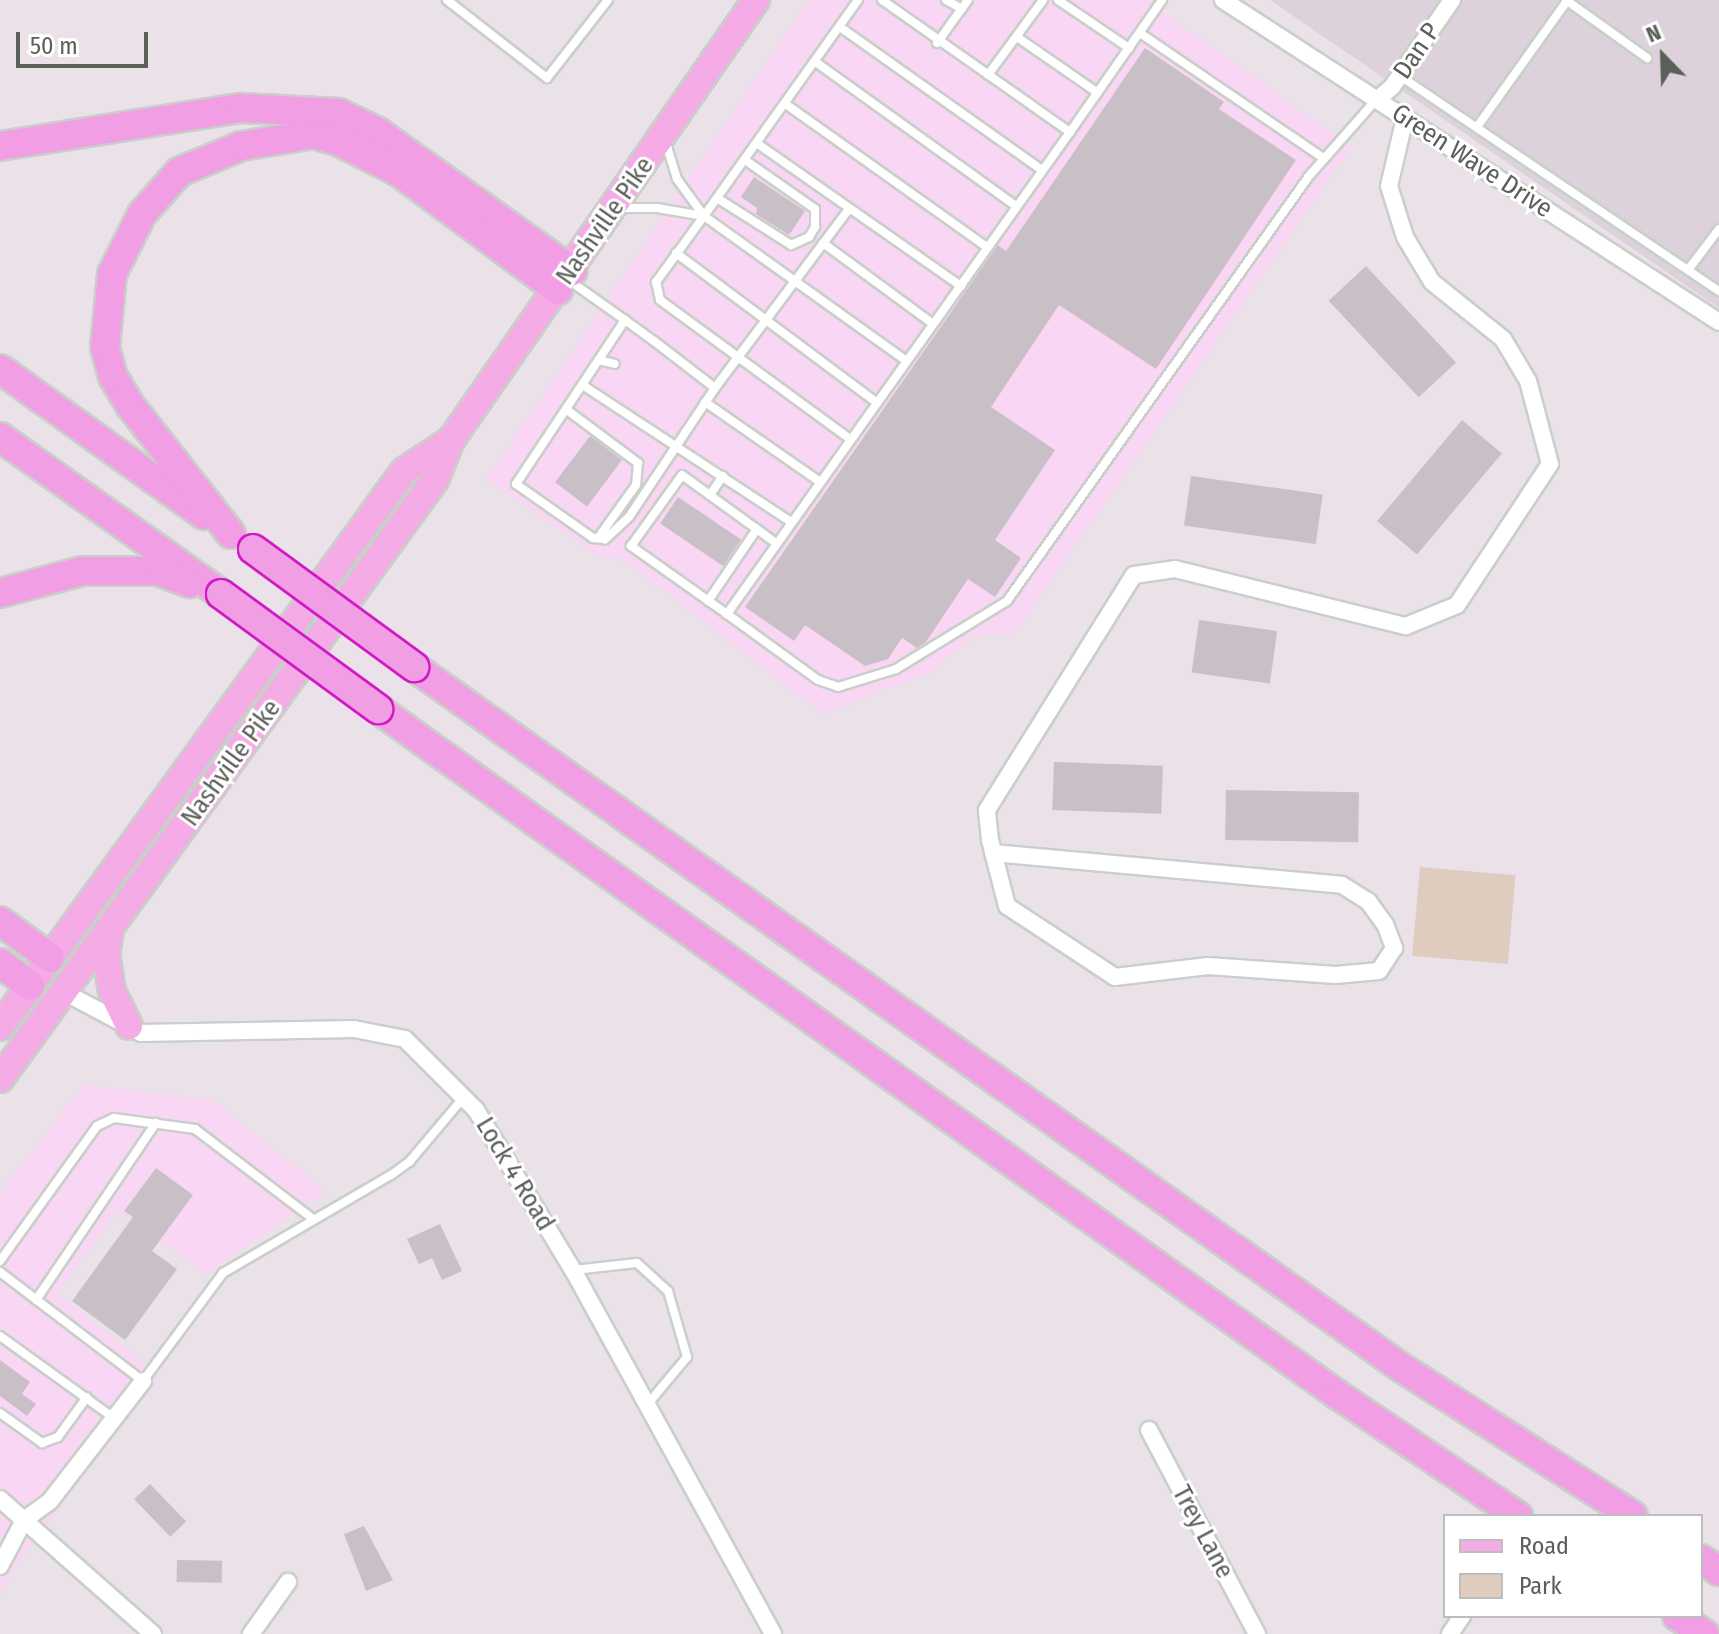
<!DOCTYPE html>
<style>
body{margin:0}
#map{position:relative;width:1719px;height:1634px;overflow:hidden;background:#eae1e9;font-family:"Fira Sans Condensed",sans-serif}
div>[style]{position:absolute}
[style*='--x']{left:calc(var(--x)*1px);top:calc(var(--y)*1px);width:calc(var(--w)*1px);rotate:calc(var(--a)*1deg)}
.commercial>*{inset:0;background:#f9d7f4}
.education>*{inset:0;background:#ddd2dc}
.green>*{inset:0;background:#e0ccbf;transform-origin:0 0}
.building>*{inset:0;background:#c8bfc7;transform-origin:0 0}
.roads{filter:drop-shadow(2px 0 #c9cfc9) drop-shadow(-2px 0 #c9cfc9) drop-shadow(0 2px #c9cfc9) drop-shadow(0 -2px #c9cfc9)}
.service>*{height:8px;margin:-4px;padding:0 4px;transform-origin:4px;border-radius:4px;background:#fff}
.minor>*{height:16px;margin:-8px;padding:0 8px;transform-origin:8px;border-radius:8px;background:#fff}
.primary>*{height:26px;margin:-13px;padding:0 13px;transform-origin:13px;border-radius:13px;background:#f5abe5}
.trunk>*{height:28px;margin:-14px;padding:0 14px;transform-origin:14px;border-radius:14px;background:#f29ee4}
.bridges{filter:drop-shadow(2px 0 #d219c6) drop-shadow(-2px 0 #d219c6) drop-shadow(0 2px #d219c6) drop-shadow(0 -2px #d219c6)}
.trunk-bridge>*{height:28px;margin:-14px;padding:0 14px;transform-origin:14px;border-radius:14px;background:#f29ee4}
span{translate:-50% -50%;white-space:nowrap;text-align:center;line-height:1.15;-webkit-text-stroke:6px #fff;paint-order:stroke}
.street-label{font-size:26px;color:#5a6059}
.legend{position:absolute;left:1443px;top:1514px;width:260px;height:104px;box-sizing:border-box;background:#fff;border:2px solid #bdbfbd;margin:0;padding:10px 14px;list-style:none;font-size:24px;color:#5a6059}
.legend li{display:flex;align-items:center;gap:16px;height:40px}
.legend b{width:40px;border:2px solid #bdbfbd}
.north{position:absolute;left:1623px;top:16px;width:80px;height:80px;-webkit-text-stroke:6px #fff;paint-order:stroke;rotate:337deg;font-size:22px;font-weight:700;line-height:32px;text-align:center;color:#5a6059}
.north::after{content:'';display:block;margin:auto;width:28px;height:36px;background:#5a6059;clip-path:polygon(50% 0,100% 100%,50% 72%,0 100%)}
.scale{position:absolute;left:16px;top:32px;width:132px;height:36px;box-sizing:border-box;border:4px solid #5a6059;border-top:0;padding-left:10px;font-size:24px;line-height:28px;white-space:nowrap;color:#5a6059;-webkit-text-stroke:6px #fff;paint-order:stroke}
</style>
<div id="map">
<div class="commercial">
<i style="clip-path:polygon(809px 0,1147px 0,1351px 147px,1014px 635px,975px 635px,931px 672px,823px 714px,621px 558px,602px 558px,486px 479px)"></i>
<i style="clip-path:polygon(84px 1085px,212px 1100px,326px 1191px,206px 1274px,118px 1210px,58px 1293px,159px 1376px,12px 1571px,0 1595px,0 1194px)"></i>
</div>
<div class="education">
<i style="clip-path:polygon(1270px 0,1719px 0,1719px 308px)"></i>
</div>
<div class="green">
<i style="left:1420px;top:867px;width:96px;height:89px;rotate:5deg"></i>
</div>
<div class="building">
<i style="clip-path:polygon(1145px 48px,1224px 102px,1219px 109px,1296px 160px,1156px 369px,1059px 305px,991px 407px,1055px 450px,995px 540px,1021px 558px,995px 597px,968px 579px,926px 642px,917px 648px,902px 638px,888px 659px,865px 666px,805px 625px,794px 641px,745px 607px,998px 245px,1006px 251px)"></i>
<i style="clip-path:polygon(754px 177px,805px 211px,789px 235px,756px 214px,757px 208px,741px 197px)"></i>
<i style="left:1366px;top:266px;width:132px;height:51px;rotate:47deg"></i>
<i style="left:1462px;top:420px;width:52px;height:132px;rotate:40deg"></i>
<i style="left:590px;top:436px;width:40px;height:58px;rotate:37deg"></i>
<i style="left:1191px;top:476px;width:133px;height:50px;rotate:8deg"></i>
<i style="left:678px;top:497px;width:76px;height:32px;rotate:34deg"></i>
<i style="left:1199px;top:620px;width:79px;height:53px;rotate:8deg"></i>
<i style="left:1054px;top:762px;width:109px;height:48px;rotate:2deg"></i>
<i style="left:1226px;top:790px;width:133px;height:50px;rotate:1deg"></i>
<i style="clip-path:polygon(156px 1168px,193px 1195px,152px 1251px,177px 1269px,125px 1340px,72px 1301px,133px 1217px,124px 1211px)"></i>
<i style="clip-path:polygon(440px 1224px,462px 1271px,442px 1280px,432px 1258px,419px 1264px,407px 1239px)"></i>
<i style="clip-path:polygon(0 1360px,30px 1382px,22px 1394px,36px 1404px,27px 1416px,0 1396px)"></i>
<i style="left:150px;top:1484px;width:52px;height:22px;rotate:46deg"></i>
<i style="clip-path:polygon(364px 1526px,393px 1580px,366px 1591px,344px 1534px)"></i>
<i style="left:177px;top:1560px;width:45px;height:22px;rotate:1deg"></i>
</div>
<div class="roads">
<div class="service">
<i style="--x:447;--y:0;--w:127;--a:38"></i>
<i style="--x:547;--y:78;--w:99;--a:-52"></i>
<i style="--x:858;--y:0;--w:265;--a:125.5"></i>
<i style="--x:704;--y:216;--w:247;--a:35.6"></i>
<i style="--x:882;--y:0;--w:230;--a:35.1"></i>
<i style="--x:1070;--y:132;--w:161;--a:-55.1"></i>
<i style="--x:946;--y:0;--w:18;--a:29"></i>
<i style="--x:1058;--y:0;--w:86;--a:34.1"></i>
<i style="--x:1566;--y:0;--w:100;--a:35.6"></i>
<i style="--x:840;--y:27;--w:247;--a:35.3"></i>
<i style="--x:1140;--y:33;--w:222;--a:34.3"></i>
<i style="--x:1017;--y:37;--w:98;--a:34.7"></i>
<i style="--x:937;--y:43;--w:53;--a:-54.2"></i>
<i style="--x:817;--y:63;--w:245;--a:35.7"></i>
<i style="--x:988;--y:75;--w:93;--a:-53.7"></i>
<i style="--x:1400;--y:76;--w:385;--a:34"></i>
<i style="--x:787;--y:105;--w:245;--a:35.4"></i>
<i style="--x:1477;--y:127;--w:155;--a:-54.5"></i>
<i style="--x:1070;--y:132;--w:592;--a:125.44"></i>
<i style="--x:727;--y:614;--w:112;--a:36"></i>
<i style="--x:818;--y:680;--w:21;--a:19"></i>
<i style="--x:838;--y:687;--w:61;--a:-17.2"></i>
<i style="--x:896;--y:669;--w:130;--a:-31.5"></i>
<i style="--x:1007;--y:601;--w:521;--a:-54.6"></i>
<i style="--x:1309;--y:176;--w:101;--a:-48.6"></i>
<i style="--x:665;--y:140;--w:41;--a:72.9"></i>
<i style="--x:677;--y:179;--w:46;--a:53.9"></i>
<i style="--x:758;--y:144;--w:248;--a:35"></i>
<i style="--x:717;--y:198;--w:88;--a:32.4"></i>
<i style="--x:791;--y:245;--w:20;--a:-24"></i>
<i style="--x:809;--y:237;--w:12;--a:-59"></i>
<i style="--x:815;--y:227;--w:18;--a:-90"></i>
<i style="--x:815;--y:209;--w:85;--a:-145"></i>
<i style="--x:620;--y:208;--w:37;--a:0"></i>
<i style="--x:657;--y:208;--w:48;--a:9.7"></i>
<i style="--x:704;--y:216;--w:82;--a:126"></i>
<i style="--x:656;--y:282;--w:18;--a:77"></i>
<i style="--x:660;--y:300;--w:235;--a:36.2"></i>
<i style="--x:823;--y:243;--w:135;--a:36.3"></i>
<i style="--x:676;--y:253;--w:249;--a:36.7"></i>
<i style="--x:1688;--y:270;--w:51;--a:-52.9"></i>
<i style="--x:567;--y:279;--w:71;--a:35.3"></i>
<i style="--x:625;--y:320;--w:36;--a:36"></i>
<i style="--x:654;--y:341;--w:77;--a:37.6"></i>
<i style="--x:715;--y:388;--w:155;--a:123.7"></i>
<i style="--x:629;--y:517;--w:33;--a:137"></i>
<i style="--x:605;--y:539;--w:12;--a:-175"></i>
<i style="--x:593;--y:538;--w:94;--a:-145"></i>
<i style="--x:516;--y:484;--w:197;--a:-56.4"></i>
<i style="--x:599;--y:360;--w:16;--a:14"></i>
<i style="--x:584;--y:386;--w:248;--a:33.3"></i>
<i style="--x:715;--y:388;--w:224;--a:-53.2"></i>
<i style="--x:705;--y:402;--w:140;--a:34.8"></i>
<i style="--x:567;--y:410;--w:89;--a:36.7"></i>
<i style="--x:638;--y:463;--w:22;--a:95"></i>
<i style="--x:636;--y:485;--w:65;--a:125.6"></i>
<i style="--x:710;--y:495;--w:23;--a:-56"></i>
<i style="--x:708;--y:601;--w:87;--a:-55.8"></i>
<i style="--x:727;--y:614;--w:118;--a:-144.7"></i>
<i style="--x:631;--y:546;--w:87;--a:-54.3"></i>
<i style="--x:682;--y:475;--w:116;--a:35.9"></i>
<i style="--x:0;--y:1261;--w:166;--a:-54.3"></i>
<i style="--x:97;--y:1126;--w:19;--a:-25"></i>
<i style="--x:114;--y:1118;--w:82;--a:7.7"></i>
<i style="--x:195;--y:1129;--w:147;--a:37.3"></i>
<i style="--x:574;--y:1270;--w:63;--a:-6.3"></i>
<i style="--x:637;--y:1263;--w:42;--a:42.1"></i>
<i style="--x:668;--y:1291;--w:69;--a:73.9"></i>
<i style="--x:687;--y:1357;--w:62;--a:129.8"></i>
<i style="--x:0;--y:1272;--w:180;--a:37.3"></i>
<i style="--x:143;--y:1381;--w:134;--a:-53.5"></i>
<i style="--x:223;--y:1273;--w:194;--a:-30.3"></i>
<i style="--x:391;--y:1175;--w:24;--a:-36"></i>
<i style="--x:410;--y:1161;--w:82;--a:-49.9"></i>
<i style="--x:36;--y:1300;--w:214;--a:-55.9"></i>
<i style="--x:0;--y:1336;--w:142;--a:35.8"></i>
<i style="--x:0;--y:1413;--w:52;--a:35.5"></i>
<i style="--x:42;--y:1443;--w:17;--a:-21"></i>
<i style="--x:58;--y:1437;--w:49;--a:-54.1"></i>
</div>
<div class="minor">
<i style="--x:1223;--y:0;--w:591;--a:32.99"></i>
<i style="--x:1378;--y:99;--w:18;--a:-41"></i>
<i style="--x:1392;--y:87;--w:106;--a:-55.4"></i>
<i style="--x:993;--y:853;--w:350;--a:5.2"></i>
<i style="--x:1342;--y:885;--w:31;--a:32"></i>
<i style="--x:1368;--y:901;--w:29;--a:54"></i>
<i style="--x:1385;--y:924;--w:26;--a:69"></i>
<i style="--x:1394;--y:948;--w:27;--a:123"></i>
<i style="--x:1379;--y:971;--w:44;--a:174.8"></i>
<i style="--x:1335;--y:975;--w:127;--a:-175.9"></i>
<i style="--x:1208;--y:966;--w:94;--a:173.3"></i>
<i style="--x:1115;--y:977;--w:129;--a:-146.7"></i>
<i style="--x:1007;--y:906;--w:68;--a:-104.4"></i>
<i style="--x:990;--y:840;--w:30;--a:-96"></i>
<i style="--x:987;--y:810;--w:277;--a:-58"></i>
<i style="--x:1134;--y:575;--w:41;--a:-8.3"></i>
<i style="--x:1175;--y:569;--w:238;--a:13.9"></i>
<i style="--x:1406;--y:626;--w:55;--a:-22.4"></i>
<i style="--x:1457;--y:605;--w:169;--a:-56.6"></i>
<i style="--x:1550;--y:464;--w:86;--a:-104.8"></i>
<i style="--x:1528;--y:381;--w:49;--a:-120.8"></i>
<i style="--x:1503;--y:339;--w:91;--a:-141.2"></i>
<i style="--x:1432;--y:282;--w:52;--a:-121"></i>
<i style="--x:1405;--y:237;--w:53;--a:-107.4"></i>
<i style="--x:1389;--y:186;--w:70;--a:-76.8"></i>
<i style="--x:64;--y:992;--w:87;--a:28"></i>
<i style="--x:141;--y:1033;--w:213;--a:-1.1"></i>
<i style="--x:354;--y:1029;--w:52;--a:11.1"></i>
<i style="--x:405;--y:1039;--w:100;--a:45"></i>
<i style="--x:476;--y:1110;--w:187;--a:58.8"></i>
<i style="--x:573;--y:1270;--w:415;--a:61.2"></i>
<i style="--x:1149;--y:1430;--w:231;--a:62.1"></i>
<i style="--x:0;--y:1499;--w:204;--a:41.4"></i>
<i style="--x:0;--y:1566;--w:52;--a:-62.4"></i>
<i style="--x:24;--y:1520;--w:32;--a:-36"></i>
<i style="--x:50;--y:1501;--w:152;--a:-52.2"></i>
<i style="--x:251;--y:1634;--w:64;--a:-54.6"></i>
<i style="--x:1450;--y:1634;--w:22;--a:-56"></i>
</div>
<div class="primary">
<i style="--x:110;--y:931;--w:23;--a:100"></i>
<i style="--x:106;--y:954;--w:37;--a:81"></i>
<i style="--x:112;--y:991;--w:39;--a:64"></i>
<i style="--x:0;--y:1027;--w:687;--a:-54"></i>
<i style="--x:404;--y:471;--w:56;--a:-33.4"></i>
<i style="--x:0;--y:1079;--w:740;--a:-54.01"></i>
<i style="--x:435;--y:480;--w:43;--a:-68.2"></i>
<i style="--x:451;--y:440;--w:535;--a:-55.27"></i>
</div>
<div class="trunk">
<i style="--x:0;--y:146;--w:244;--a:-9"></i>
<i style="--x:241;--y:108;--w:98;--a:2.9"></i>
<i style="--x:339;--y:113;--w:43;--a:26"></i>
<i style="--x:378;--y:132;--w:239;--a:35.6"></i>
<i style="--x:0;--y:369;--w:251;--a:35.6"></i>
<i style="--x:0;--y:437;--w:271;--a:35.4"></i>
<i style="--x:231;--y:534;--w:164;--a:-128.1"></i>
<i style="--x:130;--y:405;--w:33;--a:-121"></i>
<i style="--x:113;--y:377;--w:31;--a:-105"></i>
<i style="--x:105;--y:347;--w:73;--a:-84.5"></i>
<i style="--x:112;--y:274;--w:67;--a:-63.4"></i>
<i style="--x:142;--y:214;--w:56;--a:-48.6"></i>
<i style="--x:179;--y:172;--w:67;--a:-22.8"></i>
<i style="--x:241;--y:146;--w:74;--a:-9.3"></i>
<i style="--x:314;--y:134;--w:27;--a:17"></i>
<i style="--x:340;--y:142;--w:66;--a:27"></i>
<i style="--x:399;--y:172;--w:198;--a:36.6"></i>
<i style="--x:0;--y:593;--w:85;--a:-15"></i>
<i style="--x:82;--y:571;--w:76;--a:0"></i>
<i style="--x:158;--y:571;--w:34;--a:21"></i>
<i style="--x:414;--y:667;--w:1211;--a:35.36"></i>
<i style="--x:1402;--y:1368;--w:274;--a:32.6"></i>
<i style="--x:378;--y:709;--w:1180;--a:35.55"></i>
<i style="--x:1338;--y:1395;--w:217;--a:33.9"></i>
<i style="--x:0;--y:921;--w:62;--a:36.5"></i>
<i style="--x:0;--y:963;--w:38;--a:37"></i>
<i style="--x:1701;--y:1559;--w:22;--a:34"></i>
<i style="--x:1677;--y:1616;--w:33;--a:33"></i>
</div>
</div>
<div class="bridges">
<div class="trunk-bridge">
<i style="--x:253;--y:549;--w:200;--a:36.2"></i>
<i style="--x:221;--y:594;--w:195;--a:36.2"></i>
</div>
</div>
<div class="street-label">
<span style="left:1417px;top:51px;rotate:-56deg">Dan P</span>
<span style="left:1472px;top:161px;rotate:33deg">Green Wave Drive</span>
<span style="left:605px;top:221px;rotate:-55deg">Nashville Pike</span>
<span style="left:231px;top:763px;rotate:-54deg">Nashville Pike</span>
<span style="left:515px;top:1174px;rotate:59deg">Lock 4 Road</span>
<span style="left:1203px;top:1532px;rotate:62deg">Trey Lane</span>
</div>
<ul class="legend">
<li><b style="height:10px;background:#f5abe5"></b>Road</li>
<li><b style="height:22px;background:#e0ccbf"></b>Park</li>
</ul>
<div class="north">N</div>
<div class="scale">50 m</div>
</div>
